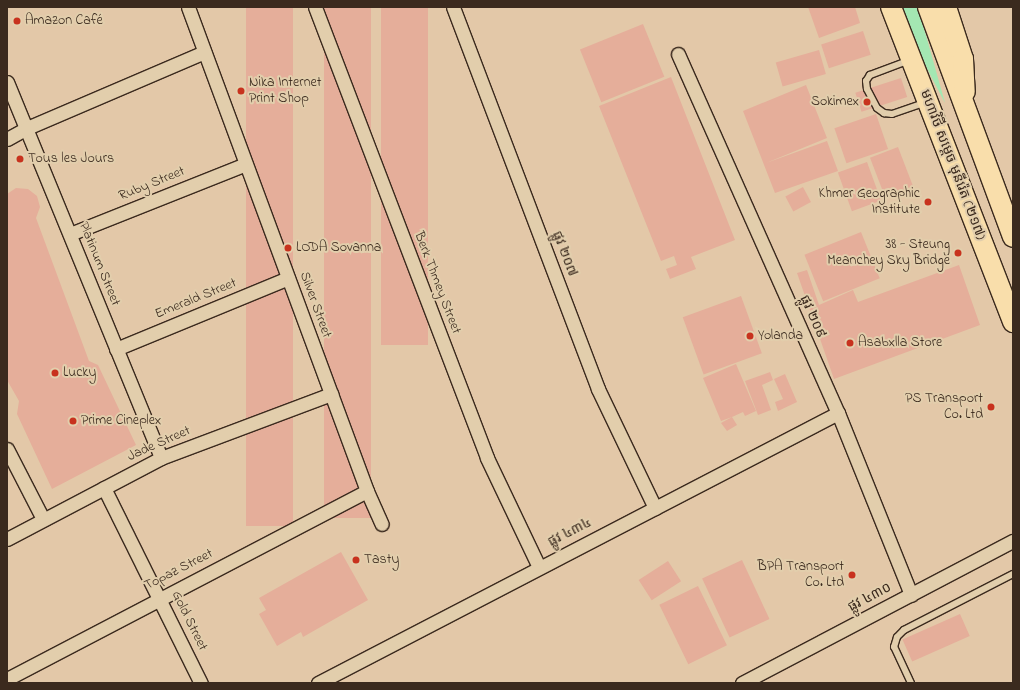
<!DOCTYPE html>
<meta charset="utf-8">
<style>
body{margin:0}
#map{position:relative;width:1020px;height:690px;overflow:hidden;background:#e3c8a8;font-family:"Indie Flower","Noto Sans Khmer",sans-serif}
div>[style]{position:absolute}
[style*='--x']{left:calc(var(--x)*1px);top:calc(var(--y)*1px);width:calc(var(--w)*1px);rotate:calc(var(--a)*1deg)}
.green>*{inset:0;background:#a4e7b2}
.building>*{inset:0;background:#e5ae9a;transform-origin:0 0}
.roads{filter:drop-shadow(1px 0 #3b2a1e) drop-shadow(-1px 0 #3b2a1e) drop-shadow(0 1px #3b2a1e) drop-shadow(0 -1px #3b2a1e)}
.lane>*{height:6px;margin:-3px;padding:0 3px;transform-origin:3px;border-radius:3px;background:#e2ceac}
.street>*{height:13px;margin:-6.5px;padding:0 6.5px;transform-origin:6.5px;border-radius:6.5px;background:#e2ceac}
.primary>*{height:20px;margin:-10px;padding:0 10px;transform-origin:10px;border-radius:10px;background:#f9deab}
.dots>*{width:11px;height:11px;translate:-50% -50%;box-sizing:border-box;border:2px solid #e2ceac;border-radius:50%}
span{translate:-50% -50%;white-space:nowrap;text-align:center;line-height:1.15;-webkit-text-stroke:4px #e2ceac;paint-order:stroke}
.poi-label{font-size:14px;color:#3b2a1e}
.left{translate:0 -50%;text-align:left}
.right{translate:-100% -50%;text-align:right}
.street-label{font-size:14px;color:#3b2a1e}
.frame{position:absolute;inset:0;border:8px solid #3b2a1e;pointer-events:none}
</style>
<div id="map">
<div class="green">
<i style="clip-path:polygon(899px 7px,918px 7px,945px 103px,912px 40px)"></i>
</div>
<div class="building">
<i style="left:246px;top:7px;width:47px;height:519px"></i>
<i style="left:324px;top:7px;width:47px;height:511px"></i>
<i style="left:381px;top:7px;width:47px;height:338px"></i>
<i style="clip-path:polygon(808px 7px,855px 7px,860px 23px,819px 38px)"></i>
<i style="left:643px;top:24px;width:57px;height:68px;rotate:68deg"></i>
<i style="left:863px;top:31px;width:25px;height:44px;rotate:72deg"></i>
<i style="left:819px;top:50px;width:25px;height:45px;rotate:74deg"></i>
<i style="clip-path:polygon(671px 77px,735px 240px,691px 257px,696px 269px,670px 279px,666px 269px,677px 265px,674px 256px,661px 261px,599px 106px)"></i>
<i style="left:901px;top:78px;width:20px;height:48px;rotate:72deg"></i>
<i style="clip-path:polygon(806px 85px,827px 138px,766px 163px,827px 141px,838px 171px,775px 193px,743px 111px)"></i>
<i style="left:876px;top:114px;width:37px;height:44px;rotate:71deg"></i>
<i style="left:898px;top:147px;width:42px;height:30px;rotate:69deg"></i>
<i style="left:867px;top:162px;width:41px;height:31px;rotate:70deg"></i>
<i style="left:803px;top:187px;width:17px;height:20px;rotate:62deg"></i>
<i style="clip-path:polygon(16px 188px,28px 189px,37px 196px,40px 207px,36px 218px,89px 361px,98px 365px,136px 445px,52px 489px,17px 414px,19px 401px,7px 380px,7px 194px)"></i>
<i style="left:861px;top:232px;width:50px;height:61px;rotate:68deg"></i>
<i style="clip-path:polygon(959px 265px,980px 325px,834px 379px,797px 273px,807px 270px,819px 305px,853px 290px,858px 302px)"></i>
<i style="left:741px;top:296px;width:61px;height:62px;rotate:70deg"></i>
<i style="clip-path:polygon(736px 364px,756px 411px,745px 416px,743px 412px,732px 417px,737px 425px,727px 431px,721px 423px,732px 417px,721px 421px,703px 378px)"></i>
<i style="clip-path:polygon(770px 372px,773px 380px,762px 385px,771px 410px,758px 415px,745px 381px)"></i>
<i style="clip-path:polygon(785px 374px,797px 402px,778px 411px,775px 402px,783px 399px,774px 379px)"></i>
<i style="clip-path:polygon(341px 552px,368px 600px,303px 637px,301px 632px,277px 646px,259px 614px,266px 610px,259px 598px)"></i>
<i style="left:742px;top:560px;width:65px;height:44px;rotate:65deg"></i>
<i style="left:668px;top:561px;width:24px;height:35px;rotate:57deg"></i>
<i style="left:698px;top:586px;width:66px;height:43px;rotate:64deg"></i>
<i style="left:960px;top:614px;width:24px;height:63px;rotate:66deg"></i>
</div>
<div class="roads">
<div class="lane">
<i style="--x:910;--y:60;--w:43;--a:159.4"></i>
<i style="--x:870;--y:75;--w:7;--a:124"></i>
<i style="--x:866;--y:81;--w:8;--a:83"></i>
<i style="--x:867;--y:89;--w:21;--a:62"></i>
<i style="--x:877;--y:108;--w:9;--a:36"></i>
<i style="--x:884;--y:113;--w:8;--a:7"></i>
<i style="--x:892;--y:114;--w:36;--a:-19"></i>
<i style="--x:911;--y:683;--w:40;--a:-115"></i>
<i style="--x:894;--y:647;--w:10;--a:-73"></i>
<i style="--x:897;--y:637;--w:10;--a:-45"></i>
<i style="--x:904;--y:630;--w:123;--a:-27.2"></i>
</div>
<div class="street">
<i style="--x:188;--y:7;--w:516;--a:69.7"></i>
<i style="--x:367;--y:491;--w:36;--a:66"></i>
<i style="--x:315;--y:7;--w:483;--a:69.1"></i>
<i style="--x:487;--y:458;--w:121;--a:64.5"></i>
<i style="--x:453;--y:7;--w:409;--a:69.2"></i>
<i style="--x:598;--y:389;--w:132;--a:64.4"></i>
<i style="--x:678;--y:54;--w:393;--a:66"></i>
<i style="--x:838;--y:413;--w:196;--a:68.1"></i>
<i style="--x:7;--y:82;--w:406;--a:67.7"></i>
<i style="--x:7;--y:139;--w:23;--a:-29"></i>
<i style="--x:27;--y:128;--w:193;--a:-23.2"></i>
<i style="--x:70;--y:234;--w:189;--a:-21.7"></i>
<i style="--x:116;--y:349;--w:186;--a:-22.4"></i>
<i style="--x:7;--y:449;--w:79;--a:62.8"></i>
<i style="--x:104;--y:488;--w:218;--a:63.6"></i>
<i style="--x:7;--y:539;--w:174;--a:-27.7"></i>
<i style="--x:161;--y:458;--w:182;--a:-20.6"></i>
<i style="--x:7;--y:679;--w:406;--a:-27.6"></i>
<i style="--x:318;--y:683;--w:586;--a:-27.44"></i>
<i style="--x:742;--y:683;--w:306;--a:-27.7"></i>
</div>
<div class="primary">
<i style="--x:891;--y:7;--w:338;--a:68.8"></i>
<i style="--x:928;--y:7;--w:245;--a:69.7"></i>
<i style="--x:946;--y:7;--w:55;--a:71.9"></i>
<i style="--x:963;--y:59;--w:33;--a:87"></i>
</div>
</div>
<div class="dots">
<i style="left:17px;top:21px;background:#c8321e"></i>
<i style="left:241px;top:91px;background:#c8321e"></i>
<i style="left:867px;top:102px;background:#c8321e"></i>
<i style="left:20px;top:159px;background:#c8321e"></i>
<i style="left:928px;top:202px;background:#c8321e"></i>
<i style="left:288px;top:248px;background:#c8321e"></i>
<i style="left:958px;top:253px;background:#c8321e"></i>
<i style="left:750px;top:336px;background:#c8321e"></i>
<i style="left:850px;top:343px;background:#c8321e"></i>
<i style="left:55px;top:373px;background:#c8321e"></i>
<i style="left:991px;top:407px;background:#c8321e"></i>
<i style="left:73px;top:421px;background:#c8321e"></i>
<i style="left:356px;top:560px;background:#c8321e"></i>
<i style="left:852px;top:575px;background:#c8321e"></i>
</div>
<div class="poi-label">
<span class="left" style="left:25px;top:21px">Amazon Café</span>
<span class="left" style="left:249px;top:91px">Nika Internet<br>Print Shop</span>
<span class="right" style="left:859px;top:102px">Sokimex</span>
<span class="left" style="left:28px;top:159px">Tous les Jours</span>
<span class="right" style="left:920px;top:202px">Khmer Geographic<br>Institute</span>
<span class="right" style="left:950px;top:253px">38 - Steung<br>Meanchey Sky Bridge</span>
<span class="left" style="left:296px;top:248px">LODA Sovanna</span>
<span class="left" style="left:758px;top:336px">Yolanda</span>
<span class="left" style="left:858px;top:343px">Asabxlla Store</span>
<span class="left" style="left:63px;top:373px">Lucky</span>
<span class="right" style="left:983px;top:407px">PS Transport<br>Co. Ltd</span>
<span class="left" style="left:81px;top:421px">Prime Cineplex</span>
<span class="left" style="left:364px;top:560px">Tasty</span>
<span class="right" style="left:844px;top:575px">BPA Transport<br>Co. Ltd</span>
</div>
<div class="street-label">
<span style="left:952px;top:165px;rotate:69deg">មហាវិថី សម្តេច មុនីរ៉េត (២១៧)</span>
<span style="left:152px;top:184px;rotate:-22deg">Ruby Street</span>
<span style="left:564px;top:254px;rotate:69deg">ផ្លូវ ២០៧</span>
<span style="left:99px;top:264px;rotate:68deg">Platinum Street</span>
<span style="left:437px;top:283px;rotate:69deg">Berk Thmey Street</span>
<span style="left:196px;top:299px;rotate:-22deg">Emerald Street</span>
<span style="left:315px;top:305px;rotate:70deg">Silver Street</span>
<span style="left:812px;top:317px;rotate:66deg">ផ្លូវ ២០៩</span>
<span style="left:159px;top:444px;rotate:-24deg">Jade Street</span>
<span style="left:570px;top:533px;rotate:-27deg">ផ្លូវ ៤៣៤</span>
<span style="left:179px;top:570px;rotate:-27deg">Topaz Street</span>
<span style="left:870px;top:598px;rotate:-28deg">ផ្លូវ ៤៣០</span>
<span style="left:189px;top:621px;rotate:64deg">Gold Street</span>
</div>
<div class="frame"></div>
</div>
